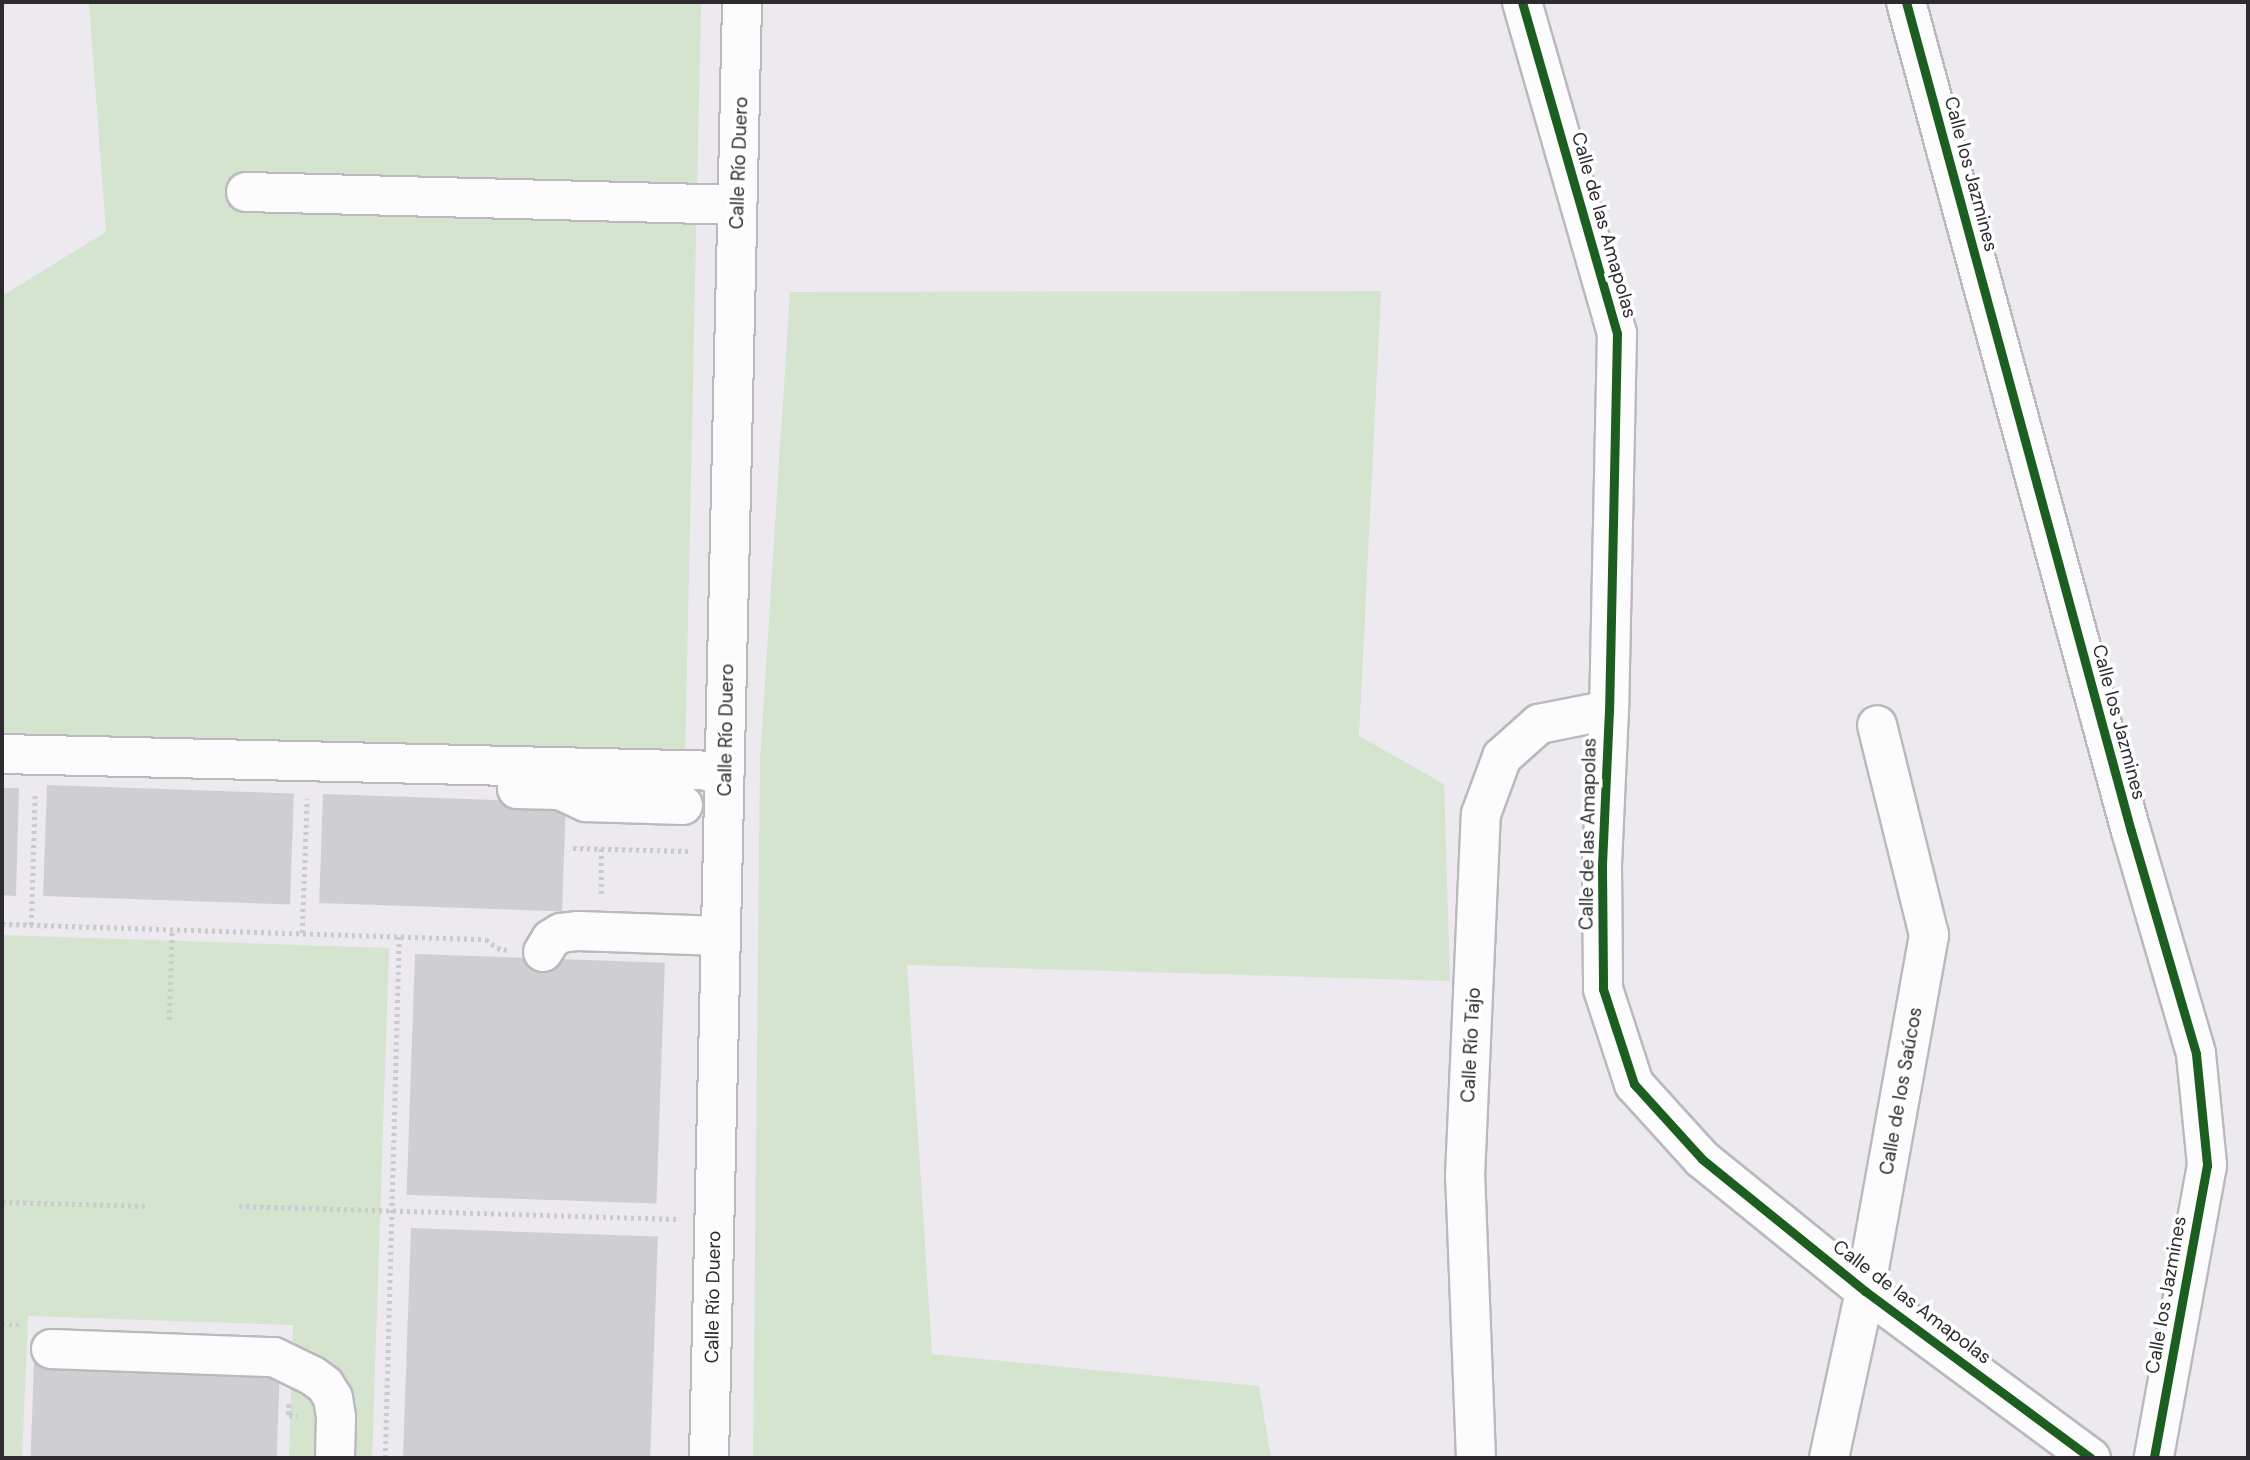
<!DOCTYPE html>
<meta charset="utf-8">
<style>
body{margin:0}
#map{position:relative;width:2250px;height:1460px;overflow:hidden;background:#ece9ef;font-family:"DM Sans",sans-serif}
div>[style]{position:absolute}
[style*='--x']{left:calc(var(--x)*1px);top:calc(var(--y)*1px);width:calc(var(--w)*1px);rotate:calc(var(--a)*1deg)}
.green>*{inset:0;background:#d4e4cf}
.building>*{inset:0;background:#cfced2;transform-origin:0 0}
.path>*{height:4.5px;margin-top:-2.25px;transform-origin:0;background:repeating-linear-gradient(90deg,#cbcacc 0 3.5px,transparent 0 7px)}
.roads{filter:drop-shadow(2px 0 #bbb9bd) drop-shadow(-2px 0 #bbb9bd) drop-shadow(0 2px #bbb9bd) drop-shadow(0 -2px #bbb9bd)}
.minor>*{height:38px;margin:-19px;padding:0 19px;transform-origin:19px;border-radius:19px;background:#fcfcfd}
.cycleway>*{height:9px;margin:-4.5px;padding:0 4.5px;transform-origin:4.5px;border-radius:4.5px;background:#1b5e20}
span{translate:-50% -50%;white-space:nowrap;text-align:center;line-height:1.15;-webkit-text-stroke:7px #fff;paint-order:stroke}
.street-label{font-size:19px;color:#2d2b2e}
.frame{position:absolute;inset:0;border:4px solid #2d2b2e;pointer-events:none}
</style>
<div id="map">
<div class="green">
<i style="clip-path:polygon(89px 2px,701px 2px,685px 759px,2px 738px,2px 296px,106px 232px)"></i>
<i style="clip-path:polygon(1381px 291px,1359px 736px,1444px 784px,1450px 981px,907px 965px,932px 1354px,1259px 1386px,1271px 1458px,753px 1458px,760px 760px,790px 292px)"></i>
<i style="clip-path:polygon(2px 935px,389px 948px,372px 1458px,289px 1458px,293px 1325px,28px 1316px,22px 1457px,2px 1457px)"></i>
</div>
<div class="building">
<i style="left:47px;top:785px;width:247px;height:111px;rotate:2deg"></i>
<i style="clip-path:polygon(2px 788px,19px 788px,16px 896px,2px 895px)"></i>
<i style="left:323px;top:794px;width:243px;height:109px;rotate:2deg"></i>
<i style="left:415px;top:954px;width:250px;height:241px;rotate:2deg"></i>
<i style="left:411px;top:1228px;width:247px;height:230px;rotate:2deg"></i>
<i style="left:34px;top:1360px;width:246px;height:98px;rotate:2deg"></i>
</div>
<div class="path">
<i style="--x:573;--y:848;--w:115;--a:1.5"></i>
<i style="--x:601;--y:894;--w:45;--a:-90"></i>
<i style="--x:2;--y:924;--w:484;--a:1.8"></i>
<i style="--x:486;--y:939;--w:14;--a:39"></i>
<i style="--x:497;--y:948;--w:10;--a:11"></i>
<i style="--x:31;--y:925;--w:133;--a:-88.3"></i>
<i style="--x:302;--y:933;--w:134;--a:-87.9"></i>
<i style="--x:169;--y:1020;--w:91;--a:-88.1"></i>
<i style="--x:2;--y:1202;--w:145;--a:1.6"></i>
<i style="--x:239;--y:1206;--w:440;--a:1.7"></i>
<i style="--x:2;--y:1325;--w:20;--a:0"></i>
<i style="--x:289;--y:1404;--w:11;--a:90"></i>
<i style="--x:289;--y:1415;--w:8;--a:7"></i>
<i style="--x:385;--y:1458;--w:522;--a:-88.46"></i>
</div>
<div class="roads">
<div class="minor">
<i style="--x:1522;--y:2;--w:344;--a:74"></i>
<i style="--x:1617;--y:333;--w:377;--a:91.2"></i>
<i style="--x:1609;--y:710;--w:156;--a:92.6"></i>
<i style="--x:1602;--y:866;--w:123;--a:89.5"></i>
<i style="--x:1603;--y:989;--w:100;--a:71.9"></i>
<i style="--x:1634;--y:1084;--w:101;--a:47.8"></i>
<i style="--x:1702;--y:1159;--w:210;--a:39"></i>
<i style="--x:1865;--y:1291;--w:281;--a:36.5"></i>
<i style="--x:1906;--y:2;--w:859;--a:74.82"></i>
<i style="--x:2131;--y:831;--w:232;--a:73.7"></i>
<i style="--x:2196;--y:1054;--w:112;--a:84.3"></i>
<i style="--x:2207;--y:1165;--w:298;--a:100.3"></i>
<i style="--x:246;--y:192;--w:491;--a:1.5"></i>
<i style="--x:2;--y:754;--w:723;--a:1.35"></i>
<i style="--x:517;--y:789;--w:43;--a:1.3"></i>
<i style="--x:560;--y:790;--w:29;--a:25"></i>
<i style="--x:586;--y:802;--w:97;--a:1.8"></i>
<i style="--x:543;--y:952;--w:15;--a:-58"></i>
<i style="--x:551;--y:939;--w:12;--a:-31"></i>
<i style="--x:561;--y:933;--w:17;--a:-7"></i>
<i style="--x:578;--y:931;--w:143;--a:2"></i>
<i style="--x:51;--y:1349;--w:223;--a:2.1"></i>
<i style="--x:274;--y:1357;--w:43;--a:26"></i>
<i style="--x:313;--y:1376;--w:15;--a:37"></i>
<i style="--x:325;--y:1385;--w:15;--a:58"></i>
<i style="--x:333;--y:1398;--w:19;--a:81"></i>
<i style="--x:336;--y:1417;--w:41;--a:91.4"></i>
<i style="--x:709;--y:1458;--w:1456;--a:-88.7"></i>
<i style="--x:1476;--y:1458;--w:281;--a:-92.2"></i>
<i style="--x:1465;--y:1177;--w:363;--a:-87.5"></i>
<i style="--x:1481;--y:814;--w:61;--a:-69.8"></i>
<i style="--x:1502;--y:757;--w:50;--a:-41.7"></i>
<i style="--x:1539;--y:724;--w:71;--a:-11.3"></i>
<i style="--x:1829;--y:1458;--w:171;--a:-77.8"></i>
<i style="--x:1865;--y:1291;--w:362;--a:-79.8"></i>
<i style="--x:1929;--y:935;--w:216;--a:-103.9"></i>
</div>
</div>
<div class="cycleway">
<i style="--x:1522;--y:2;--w:344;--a:74"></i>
<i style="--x:1617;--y:333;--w:377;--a:91.2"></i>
<i style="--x:1609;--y:710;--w:156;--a:92.6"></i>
<i style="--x:1602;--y:866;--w:123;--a:89.5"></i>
<i style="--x:1603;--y:989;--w:100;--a:71.9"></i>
<i style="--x:1634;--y:1084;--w:101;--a:47.8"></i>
<i style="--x:1702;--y:1159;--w:210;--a:39"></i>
<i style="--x:1865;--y:1291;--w:281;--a:36.5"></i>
<i style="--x:1906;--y:2;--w:859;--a:74.82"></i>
<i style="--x:2131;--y:831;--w:232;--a:73.7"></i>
<i style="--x:2196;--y:1054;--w:112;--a:84.3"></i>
<i style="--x:2207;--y:1165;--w:298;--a:100.3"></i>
</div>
<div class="street-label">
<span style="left:739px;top:163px;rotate:-88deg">Calle Río Duero</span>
<span style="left:1971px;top:174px;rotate:75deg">Calle los Jazmines</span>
<span style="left:1604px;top:225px;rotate:74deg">Calle de las Amapolas</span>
<span style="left:2119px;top:722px;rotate:75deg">Calle los Jazmines</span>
<span style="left:726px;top:730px;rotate:-89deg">Calle Río Duero</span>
<span style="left:1588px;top:834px;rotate:-89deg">Calle de las Amapolas</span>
<span style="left:1471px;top:1045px;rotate:-87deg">Calle Río Tajo</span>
<span style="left:1901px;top:1091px;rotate:-80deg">Calle de los Saúcos</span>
<span style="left:2166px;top:1295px;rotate:-80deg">Calle los Jazmines</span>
<span style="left:713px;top:1297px;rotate:-89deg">Calle Río Duero</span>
<span style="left:1912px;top:1302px;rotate:37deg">Calle de las Amapolas</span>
</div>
<div class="frame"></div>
</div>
